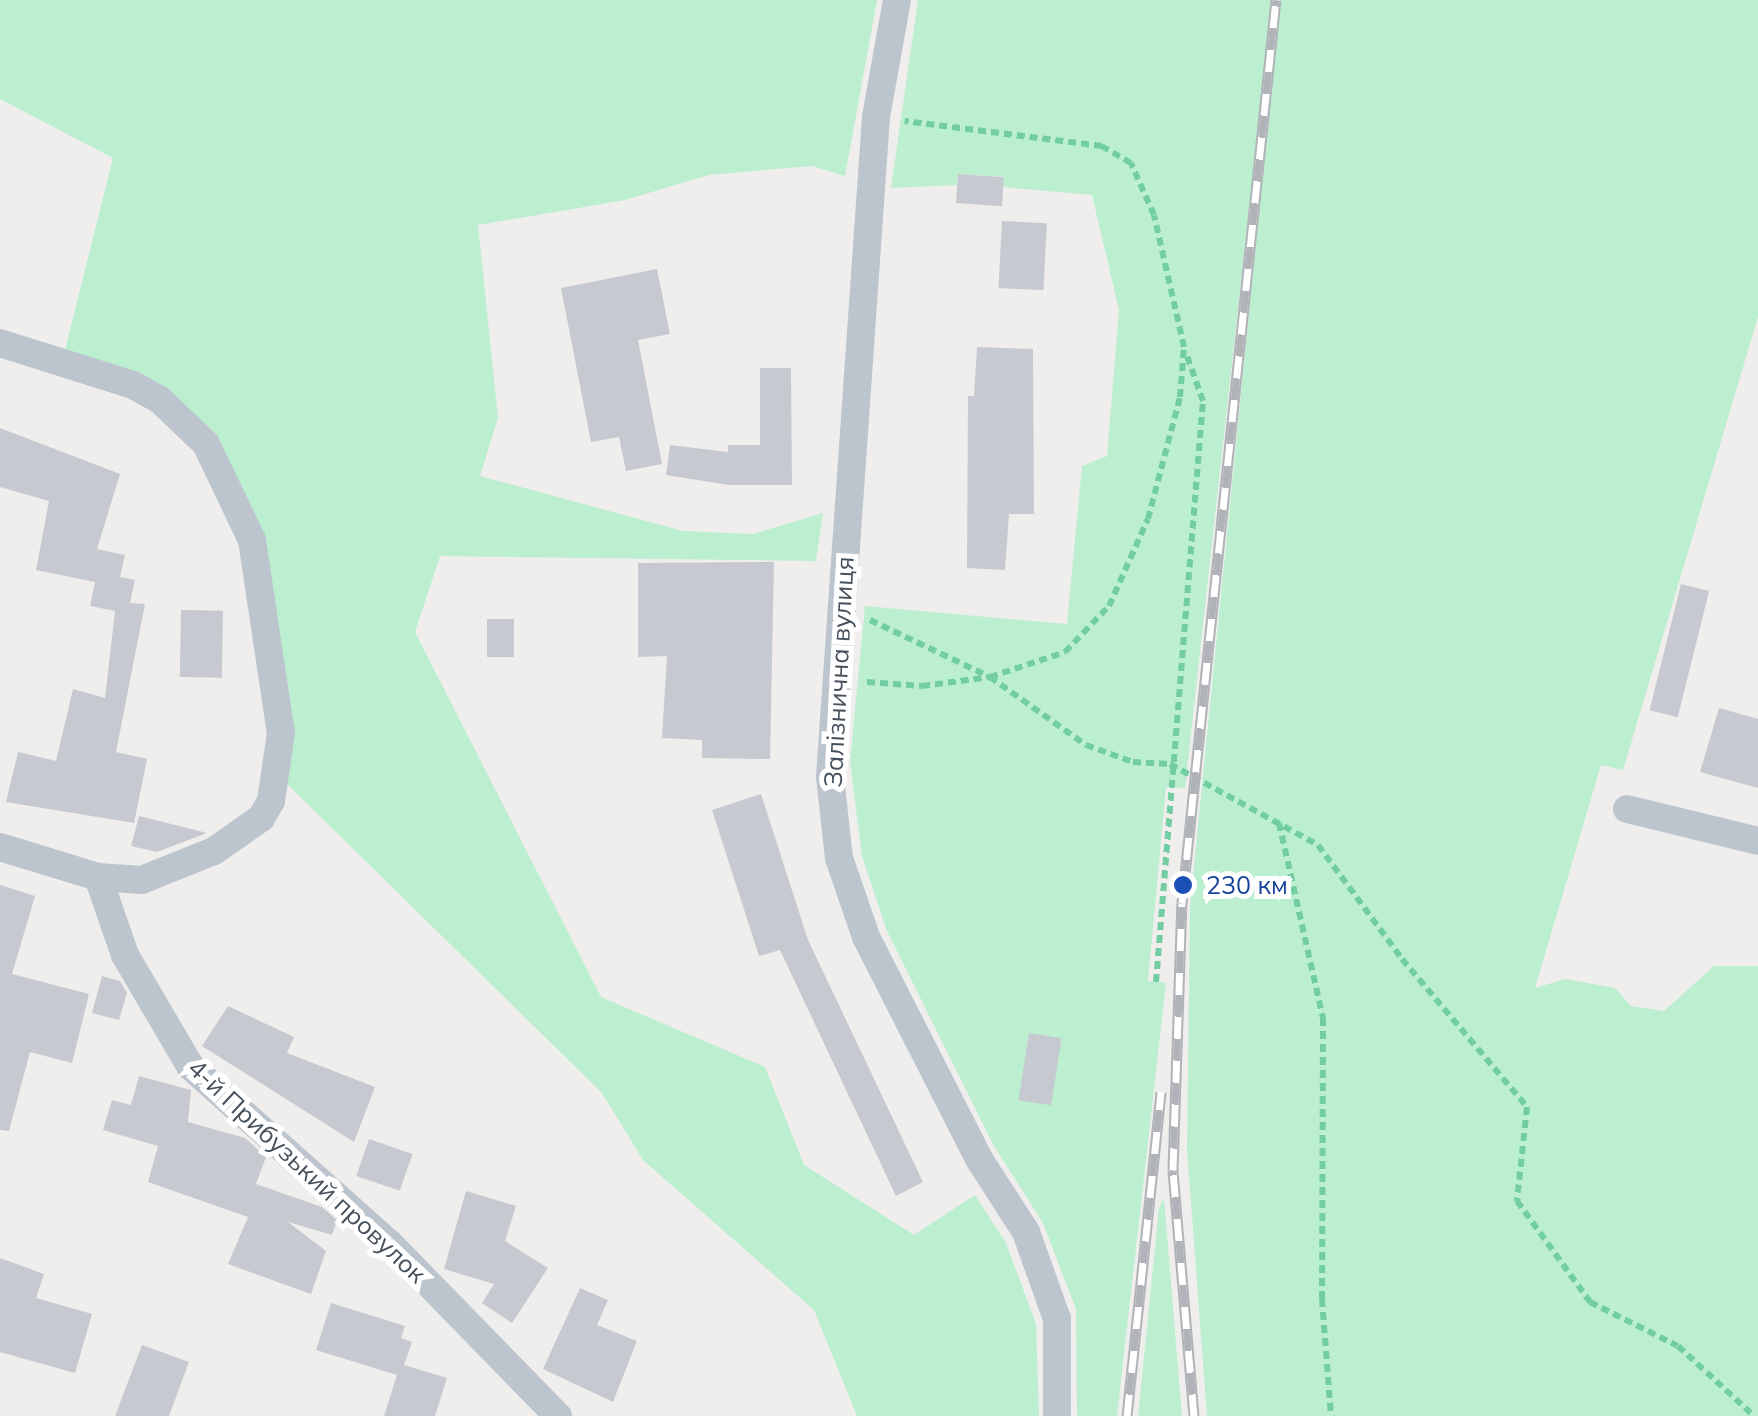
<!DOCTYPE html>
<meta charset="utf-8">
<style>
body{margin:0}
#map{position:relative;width:1758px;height:1416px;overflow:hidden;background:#f0eded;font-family:Mulish,sans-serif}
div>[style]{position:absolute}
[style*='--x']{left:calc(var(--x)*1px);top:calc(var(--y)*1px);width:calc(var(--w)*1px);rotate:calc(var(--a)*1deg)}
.green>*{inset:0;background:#bbefd0}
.building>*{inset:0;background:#c7c9d0;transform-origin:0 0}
.path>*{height:6px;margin-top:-3px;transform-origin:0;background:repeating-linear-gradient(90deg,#73cda2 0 8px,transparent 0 13px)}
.street>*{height:28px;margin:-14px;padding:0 14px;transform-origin:14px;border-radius:14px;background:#bcc5cd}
.rail>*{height:11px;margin-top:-5.5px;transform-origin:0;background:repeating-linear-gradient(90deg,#fff 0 22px,#b0b3b8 0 44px);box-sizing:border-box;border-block:2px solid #b0b3b8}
.dots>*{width:28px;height:28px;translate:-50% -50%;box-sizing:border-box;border:5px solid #fff;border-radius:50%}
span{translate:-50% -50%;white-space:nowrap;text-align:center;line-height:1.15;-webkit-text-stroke:10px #fff;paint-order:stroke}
.street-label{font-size:25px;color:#46505b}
.transit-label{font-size:25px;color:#164399}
.left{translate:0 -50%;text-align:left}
</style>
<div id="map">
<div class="green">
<i style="clip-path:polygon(0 0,877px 0,845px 176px,812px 166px,709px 175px,625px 200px,478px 225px,498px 418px,480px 476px,683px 531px,753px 534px,823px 513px,816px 561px,440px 556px,415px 632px,601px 997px,765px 1067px,804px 1165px,914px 1235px,975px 1195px,1006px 1243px,1036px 1324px,1039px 1416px,857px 1416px,814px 1310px,643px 1160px,602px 1093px,284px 781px,271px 595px,211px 439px,64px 354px,113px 158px,0 99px)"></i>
<i style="clip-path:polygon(918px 0,1272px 0,1185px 788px,1166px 787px,1148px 981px,1166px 983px,1117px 1416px,1077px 1416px,1076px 1309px,1043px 1223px,994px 1146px,887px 931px,862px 856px,850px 762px,865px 606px,1067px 624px,1082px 466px,1107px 456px,1119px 310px,1092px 195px,1003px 187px,1004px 177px,958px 174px,957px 185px,891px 188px)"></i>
<i style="clip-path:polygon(1280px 0,1758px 0,1758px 317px,1623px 770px,1601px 765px,1535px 988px,1565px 979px,1615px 988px,1631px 1006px,1664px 1011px,1714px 966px,1758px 966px,1758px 1416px,1207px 1416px,1187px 1149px,1190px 907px)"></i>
<i style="clip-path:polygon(1164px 1198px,1182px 1416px,1138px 1416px,1159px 1208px)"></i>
</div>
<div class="building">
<i style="left:958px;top:174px;width:46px;height:29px;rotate:4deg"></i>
<i style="left:1002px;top:221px;width:45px;height:67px;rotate:3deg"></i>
<i style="clip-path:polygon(657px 269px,670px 334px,638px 340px,662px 464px,626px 471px,619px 437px,591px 442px,561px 288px)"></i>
<i style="clip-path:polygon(977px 347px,1033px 349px,1034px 514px,1009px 514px,1005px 570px,967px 568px,968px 396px,974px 396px)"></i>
<i style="clip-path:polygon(760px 368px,791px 368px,792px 485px,729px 485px,666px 475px,670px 445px,728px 452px,728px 445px,760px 445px)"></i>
<i style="clip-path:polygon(0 428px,120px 474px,97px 549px,125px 555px,120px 577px,135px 580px,130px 603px,145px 604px,116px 752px,147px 759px,134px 823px,6px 802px,18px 752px,56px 761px,73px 689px,105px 698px,115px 611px,90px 606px,95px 582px,36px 570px,49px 501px,0 487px)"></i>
<i style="clip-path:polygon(774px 562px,770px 759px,702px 758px,702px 740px,662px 738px,667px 656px,638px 657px,638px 563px)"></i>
<i style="left:1681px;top:584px;width:29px;height:130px;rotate:14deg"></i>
<i style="left:181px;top:610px;width:42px;height:67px;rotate:1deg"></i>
<i style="left:487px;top:619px;width:27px;height:38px"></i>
<i style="clip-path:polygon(1719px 708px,1758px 719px,1758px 788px,1700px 772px)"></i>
<i style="clip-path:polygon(761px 794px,808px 940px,923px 1182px,896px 1196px,780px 950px,759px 956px,712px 810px)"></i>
<i style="clip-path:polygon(139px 816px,207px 833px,157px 852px,131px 846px)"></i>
<i style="clip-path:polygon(0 885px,35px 896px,12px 974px,89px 994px,72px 1063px,30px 1052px,9px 1131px,0 1130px)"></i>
<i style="clip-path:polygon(102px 976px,120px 981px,127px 993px,119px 1020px,92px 1013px)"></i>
<i style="clip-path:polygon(228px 1006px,294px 1037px,287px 1053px,375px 1087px,354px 1142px,202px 1046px)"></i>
<i style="left:1029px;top:1033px;width:33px;height:68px;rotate:9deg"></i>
<i style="clip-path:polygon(139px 1076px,191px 1090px,188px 1122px,245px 1138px,266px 1157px,256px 1184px,322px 1207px,337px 1220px,332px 1235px,288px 1222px,326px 1251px,311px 1294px,228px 1264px,248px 1217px,148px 1182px,158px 1146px,103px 1130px,112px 1100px,131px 1105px)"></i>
<i style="left:369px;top:1139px;width:46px;height:39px;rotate:19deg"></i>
<i style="clip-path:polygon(466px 1191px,516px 1206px,505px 1241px,548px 1268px,512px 1323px,482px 1303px,494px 1284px,444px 1269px)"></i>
<i style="clip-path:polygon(0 1258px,44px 1274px,36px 1298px,92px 1314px,75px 1373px,0 1352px)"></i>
<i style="clip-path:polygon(580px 1288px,608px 1300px,597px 1325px,637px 1341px,613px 1402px,543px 1369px)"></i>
<i style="clip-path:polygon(331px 1303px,405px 1326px,401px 1338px,412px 1342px,404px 1365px,447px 1378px,435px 1416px,384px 1416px,397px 1375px,316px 1350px)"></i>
<i style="clip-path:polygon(142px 1345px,189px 1362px,169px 1416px,115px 1416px)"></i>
</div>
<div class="path">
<i style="--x:870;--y:620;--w:133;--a:25.4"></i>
<i style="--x:990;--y:677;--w:118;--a:35.3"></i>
<i style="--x:1086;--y:745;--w:50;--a:19.9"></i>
<i style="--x:1133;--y:762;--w:37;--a:3"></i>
<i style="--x:1170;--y:764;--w:169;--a:28.7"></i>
<i style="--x:1318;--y:845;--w:142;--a:53.6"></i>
<i style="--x:1402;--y:959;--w:194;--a:49.8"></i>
<i style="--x:1527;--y:1107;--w:95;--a:96.1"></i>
<i style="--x:1517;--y:1201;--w:125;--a:54.1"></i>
<i style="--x:1590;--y:1302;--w:98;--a:26.6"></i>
<i style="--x:1678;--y:1346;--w:103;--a:42.6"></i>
<i style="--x:867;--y:682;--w:55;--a:4.2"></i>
<i style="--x:922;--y:686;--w:69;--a:-7.5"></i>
<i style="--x:990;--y:677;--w:79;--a:-18.4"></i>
<i style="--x:1065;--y:652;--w:64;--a:-46.3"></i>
<i style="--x:1109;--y:606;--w:95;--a:-65.9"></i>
<i style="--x:1148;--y:519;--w:126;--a:-75.3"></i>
<i style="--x:1180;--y:397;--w:50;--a:-85.4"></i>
<i style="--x:1184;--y:347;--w:135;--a:-102.8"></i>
<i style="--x:1154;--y:215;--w:57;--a:-113.9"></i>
<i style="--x:1131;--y:163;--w:34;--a:-150"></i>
<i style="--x:1102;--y:146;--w:199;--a:-172.8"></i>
<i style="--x:1279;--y:823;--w:200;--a:77.3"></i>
<i style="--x:1323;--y:1018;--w:281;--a:90.2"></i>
<i style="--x:1322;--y:1299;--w:117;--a:85.6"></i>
<i style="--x:1156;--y:982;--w:583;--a:-85.38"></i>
<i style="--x:1203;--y:401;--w:51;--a:-109.5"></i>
</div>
<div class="street">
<i style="--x:897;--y:0;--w:119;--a:100.2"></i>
<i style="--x:876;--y:117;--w:662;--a:93.99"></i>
<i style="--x:830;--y:777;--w:81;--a:83.7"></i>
<i style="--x:839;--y:858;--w:83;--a:71.1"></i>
<i style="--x:866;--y:937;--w:249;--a:63"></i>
<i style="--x:979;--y:1159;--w:87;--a:57.2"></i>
<i style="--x:1026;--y:1232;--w:92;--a:70.4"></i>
<i style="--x:1057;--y:1319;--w:97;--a:90"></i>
<i style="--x:0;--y:343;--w:139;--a:17.5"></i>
<i style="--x:133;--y:385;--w:31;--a:29"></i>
<i style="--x:160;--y:400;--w:64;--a:43.7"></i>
<i style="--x:206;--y:444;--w:106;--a:64.4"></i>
<i style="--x:252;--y:540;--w:195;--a:81.5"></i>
<i style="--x:281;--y:733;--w:69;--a:98.4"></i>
<i style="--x:271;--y:801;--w:20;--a:120"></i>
<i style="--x:261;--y:818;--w:57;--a:144.9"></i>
<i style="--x:214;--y:851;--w:78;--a:158.1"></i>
<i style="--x:142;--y:880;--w:44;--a:-176.1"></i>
<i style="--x:1627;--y:809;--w:135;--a:13.7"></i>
<i style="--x:0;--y:847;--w:102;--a:17"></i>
<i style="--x:98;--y:877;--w:83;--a:70.9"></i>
<i style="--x:125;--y:955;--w:129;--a:59.6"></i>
<i style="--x:190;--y:1066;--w:266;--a:41.7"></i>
<i style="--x:389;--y:1243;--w:242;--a:45.7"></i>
</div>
<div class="rail">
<i style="--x:1127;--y:1416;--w:326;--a:-84"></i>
<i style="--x:1194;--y:1416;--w:247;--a:-94.9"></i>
<i style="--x:1173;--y:1170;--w:267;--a:-88.1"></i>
<i style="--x:1182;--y:903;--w:908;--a:-84.06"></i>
</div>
<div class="dots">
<i style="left:1183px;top:885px;background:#1a4fb4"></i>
</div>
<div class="street-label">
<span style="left:839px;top:672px;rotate:-87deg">Залізнична вулиця</span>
<span style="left:307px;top:1171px;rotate:43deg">4-й Прибузький провулок</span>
</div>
<div class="transit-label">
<span class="left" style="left:1206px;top:885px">230 км</span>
</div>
</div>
